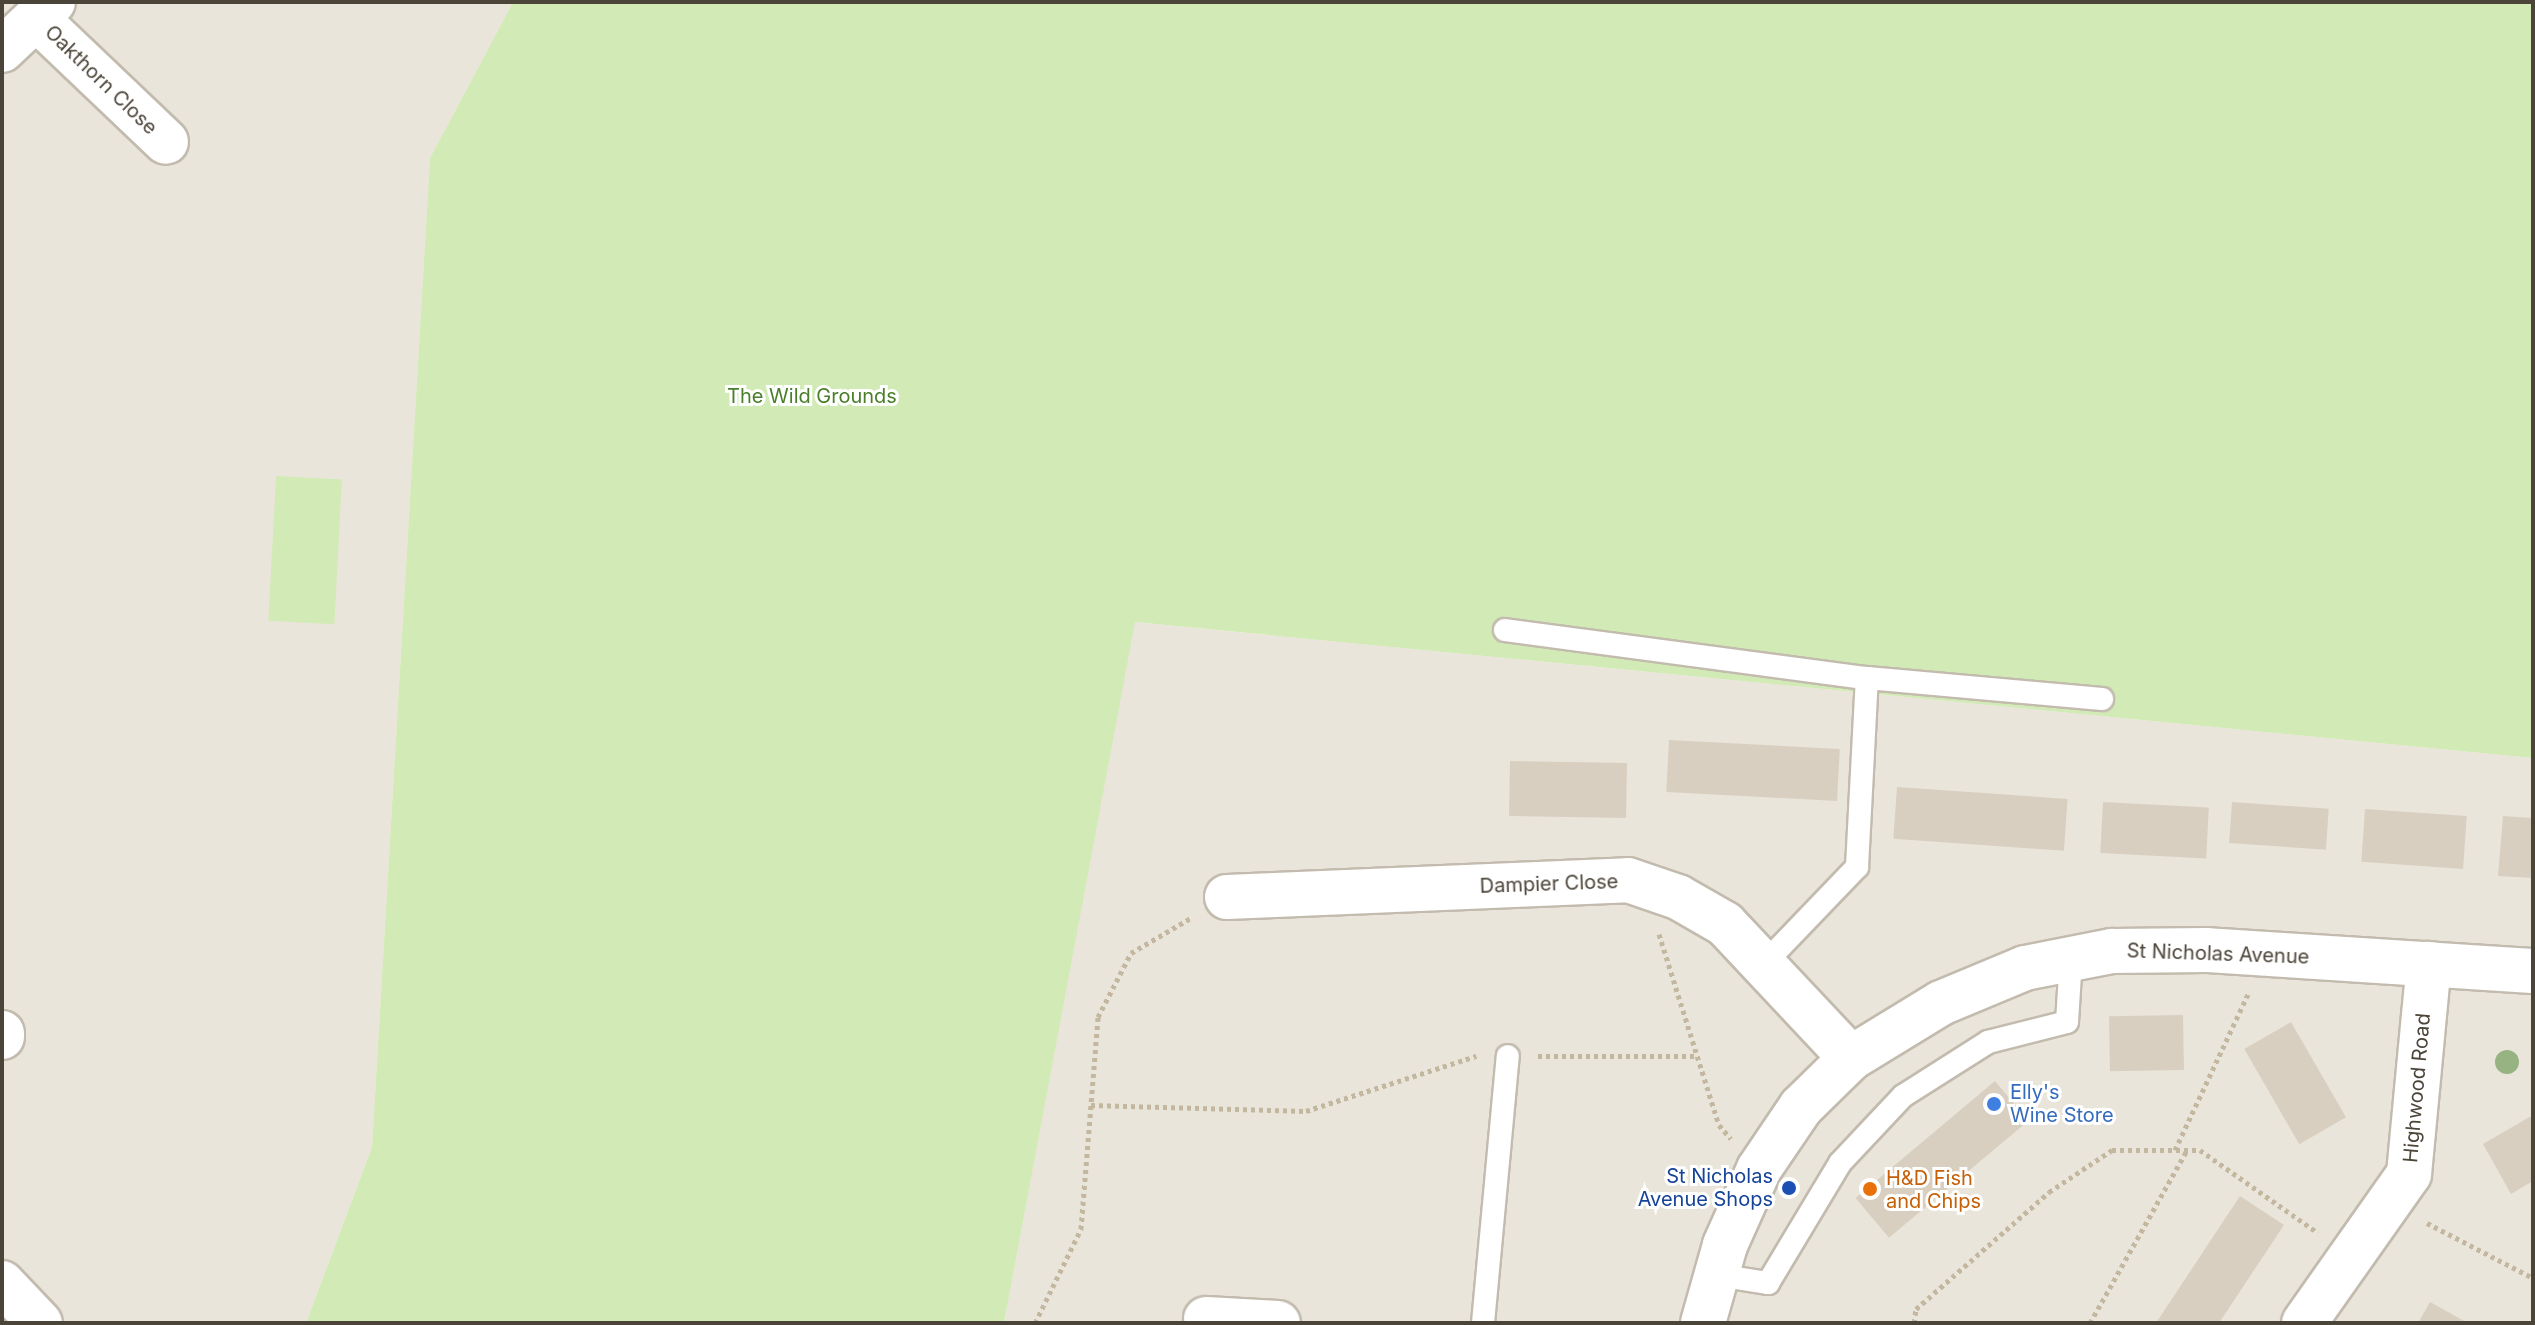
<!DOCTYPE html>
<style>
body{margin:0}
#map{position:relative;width:2535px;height:1325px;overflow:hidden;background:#f6f3ec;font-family:Inter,sans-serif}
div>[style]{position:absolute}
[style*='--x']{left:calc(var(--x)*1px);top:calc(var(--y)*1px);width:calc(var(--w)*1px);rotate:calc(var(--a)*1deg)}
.residential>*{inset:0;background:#eae5da}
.green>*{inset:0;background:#d2eab5;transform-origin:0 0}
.building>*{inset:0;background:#d8cfc1;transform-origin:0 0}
.path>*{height:5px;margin-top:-2.5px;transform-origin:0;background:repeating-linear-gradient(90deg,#c4b79f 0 4px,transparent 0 8px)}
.roads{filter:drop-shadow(2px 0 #c2bbae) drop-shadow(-2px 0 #c2bbae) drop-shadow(0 2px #c2bbae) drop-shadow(0 -2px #c2bbae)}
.lane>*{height:22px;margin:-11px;padding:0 11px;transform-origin:11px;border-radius:11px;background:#fff}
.street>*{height:44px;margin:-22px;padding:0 22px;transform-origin:22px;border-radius:22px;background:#fff}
.trees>*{width:24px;height:24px;margin:-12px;border-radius:50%;background:#97b381}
.dots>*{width:22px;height:22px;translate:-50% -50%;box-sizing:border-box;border:4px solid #fff;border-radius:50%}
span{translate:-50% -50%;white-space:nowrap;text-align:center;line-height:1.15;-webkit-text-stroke:6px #fff;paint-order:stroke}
.street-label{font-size:20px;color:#4b4439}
.park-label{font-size:20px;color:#4a7f2a}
.shop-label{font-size:20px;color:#366cbe}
.left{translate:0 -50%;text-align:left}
.transit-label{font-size:20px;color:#164399}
.right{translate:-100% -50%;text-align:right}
.food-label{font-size:20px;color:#c56008}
.frame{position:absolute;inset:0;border:4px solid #4b4439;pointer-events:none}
</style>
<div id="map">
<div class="residential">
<i style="clip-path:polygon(2px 2px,513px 2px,430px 158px,372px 1147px,306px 1323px,2px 1323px)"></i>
<i style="clip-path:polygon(1134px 622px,2533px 758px,2533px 1323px,1004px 1323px)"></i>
</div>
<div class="green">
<i style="clip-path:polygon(513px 2px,2533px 2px,2533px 758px,1135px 622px,1004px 1323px,306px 1323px,372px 1147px,430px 158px)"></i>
<i style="left:276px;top:476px;width:66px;height:145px;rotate:3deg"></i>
</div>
<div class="building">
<i style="left:1669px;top:740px;width:171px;height:52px;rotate:3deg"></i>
<i style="left:1510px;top:761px;width:117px;height:55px;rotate:1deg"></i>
<i style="left:1897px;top:787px;width:171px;height:52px;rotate:4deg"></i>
<i style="left:2103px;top:802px;width:106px;height:51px;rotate:3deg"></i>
<i style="left:2232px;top:802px;width:97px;height:41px;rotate:4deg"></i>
<i style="left:2365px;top:809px;width:102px;height:53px;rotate:4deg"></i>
<i style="clip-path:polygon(2503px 816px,2533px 818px,2533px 878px,2498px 876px)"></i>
<i style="left:2183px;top:1015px;width:55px;height:74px;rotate:89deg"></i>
<i style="left:2291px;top:1022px;width:110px;height:54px;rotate:60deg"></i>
<i style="left:1995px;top:1081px;width:52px;height:182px;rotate:50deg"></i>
<i style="clip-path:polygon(2533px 1115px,2533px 1181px,2511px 1194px,2483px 1144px)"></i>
<i style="clip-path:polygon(2240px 1196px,2284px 1225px,2219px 1323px,2156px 1323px)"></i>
<i style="clip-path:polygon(2430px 1302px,2468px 1323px,2418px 1323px)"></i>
</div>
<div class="path">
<i style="--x:1659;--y:934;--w:200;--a:72.6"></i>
<i style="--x:1719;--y:1125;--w:18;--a:49"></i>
<i style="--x:1538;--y:1056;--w:159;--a:0"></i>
<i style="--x:1091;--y:1105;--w:215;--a:1.6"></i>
<i style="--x:1306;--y:1111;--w:179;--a:-17.9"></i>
<i style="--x:2175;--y:1150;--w:172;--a:-64.9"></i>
<i style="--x:2427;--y:1223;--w:119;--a:27.4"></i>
<i style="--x:1035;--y:1323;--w:105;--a:-63.9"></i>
<i style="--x:1081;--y:1229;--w:213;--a:-85.4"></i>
<i style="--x:1098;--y:1017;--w:72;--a:-62.7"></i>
<i style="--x:1131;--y:953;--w:69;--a:-30.3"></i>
<i style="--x:1914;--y:1323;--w:14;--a:-82"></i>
<i style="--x:1916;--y:1309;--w:177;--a:-41.3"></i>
<i style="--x:2049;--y:1192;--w:76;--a:-33.7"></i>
<i style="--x:2112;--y:1150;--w:88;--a:0"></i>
<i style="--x:2200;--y:1150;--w:144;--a:35.1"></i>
<i style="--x:2090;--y:1323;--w:198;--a:-60.7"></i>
</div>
<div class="roads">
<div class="lane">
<i style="--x:1505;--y:630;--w:365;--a:7.6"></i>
<i style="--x:1867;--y:678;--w:236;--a:5.1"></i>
<i style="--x:1763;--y:965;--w:136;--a:-46.2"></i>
<i style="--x:1857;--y:867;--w:189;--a:-87"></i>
<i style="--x:1717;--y:1275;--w:52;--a:8.9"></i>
<i style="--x:1768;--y:1283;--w:140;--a:-59"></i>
<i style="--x:1840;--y:1163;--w:92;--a:-46.8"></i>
<i style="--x:1903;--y:1096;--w:101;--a:-32.4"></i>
<i style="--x:1988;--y:1042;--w:81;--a:-14.2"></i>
<i style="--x:2067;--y:1022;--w:63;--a:-86.4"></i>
<i style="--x:1483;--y:1323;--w:268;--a:-84.7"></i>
</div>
<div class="street">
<i style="--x:37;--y:19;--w:178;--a:43.6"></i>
<i style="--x:2;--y:50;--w:70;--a:-43.3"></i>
<i style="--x:1227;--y:897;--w:401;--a:-2.4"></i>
<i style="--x:1628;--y:880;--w:53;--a:18.8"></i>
<i style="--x:1678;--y:897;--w:54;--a:29.9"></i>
<i style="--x:1725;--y:924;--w:184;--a:46.8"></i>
<i style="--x:2;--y:1033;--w:4;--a:90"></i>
<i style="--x:2;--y:1283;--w:55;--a:46.5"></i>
<i style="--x:1206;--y:1319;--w:72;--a:3.2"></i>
<i style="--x:1703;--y:1323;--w:81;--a:-74.2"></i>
<i style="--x:1725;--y:1245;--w:83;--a:-65.9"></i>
<i style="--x:1759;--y:1169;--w:75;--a:-55.9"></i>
<i style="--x:1801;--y:1107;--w:70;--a:-44.4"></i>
<i style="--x:1851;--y:1058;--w:105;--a:-31.4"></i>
<i style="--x:1941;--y:1003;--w:91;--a:-22.6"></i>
<i style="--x:2025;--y:968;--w:89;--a:-11.1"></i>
<i style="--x:2112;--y:951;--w:95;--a:-0.6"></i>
<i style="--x:2207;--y:950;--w:327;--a:3.7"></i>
<i style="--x:2304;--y:1323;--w:182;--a:-54.8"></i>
<i style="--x:2409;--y:1174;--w:211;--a:-84.6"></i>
</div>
</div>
<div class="trees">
<i style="left:2507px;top:1062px"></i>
</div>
<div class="dots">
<i style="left:1994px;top:1104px;background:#3f7fe0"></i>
<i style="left:1789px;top:1188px;background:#1a4fb4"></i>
<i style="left:1870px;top:1189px;background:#e8710a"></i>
</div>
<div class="street-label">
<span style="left:101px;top:80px;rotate:44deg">Oakthorn Close</span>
<span style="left:1549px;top:884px;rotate:-2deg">Dampier Close</span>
<span style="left:2218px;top:954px;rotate:2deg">St Nicholas Avenue</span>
<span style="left:2417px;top:1088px;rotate:-85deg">Highwood Road</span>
</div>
<div class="park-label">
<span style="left:812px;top:396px">The Wild Grounds</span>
</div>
<div class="shop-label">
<span class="left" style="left:2010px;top:1104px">Elly's<br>Wine Store</span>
</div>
<div class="transit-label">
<span class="right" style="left:1773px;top:1188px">St Nicholas<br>Avenue Shops</span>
</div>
<div class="food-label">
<span class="left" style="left:1886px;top:1190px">H&amp;D Fish<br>and Chips</span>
</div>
<div class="frame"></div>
</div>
